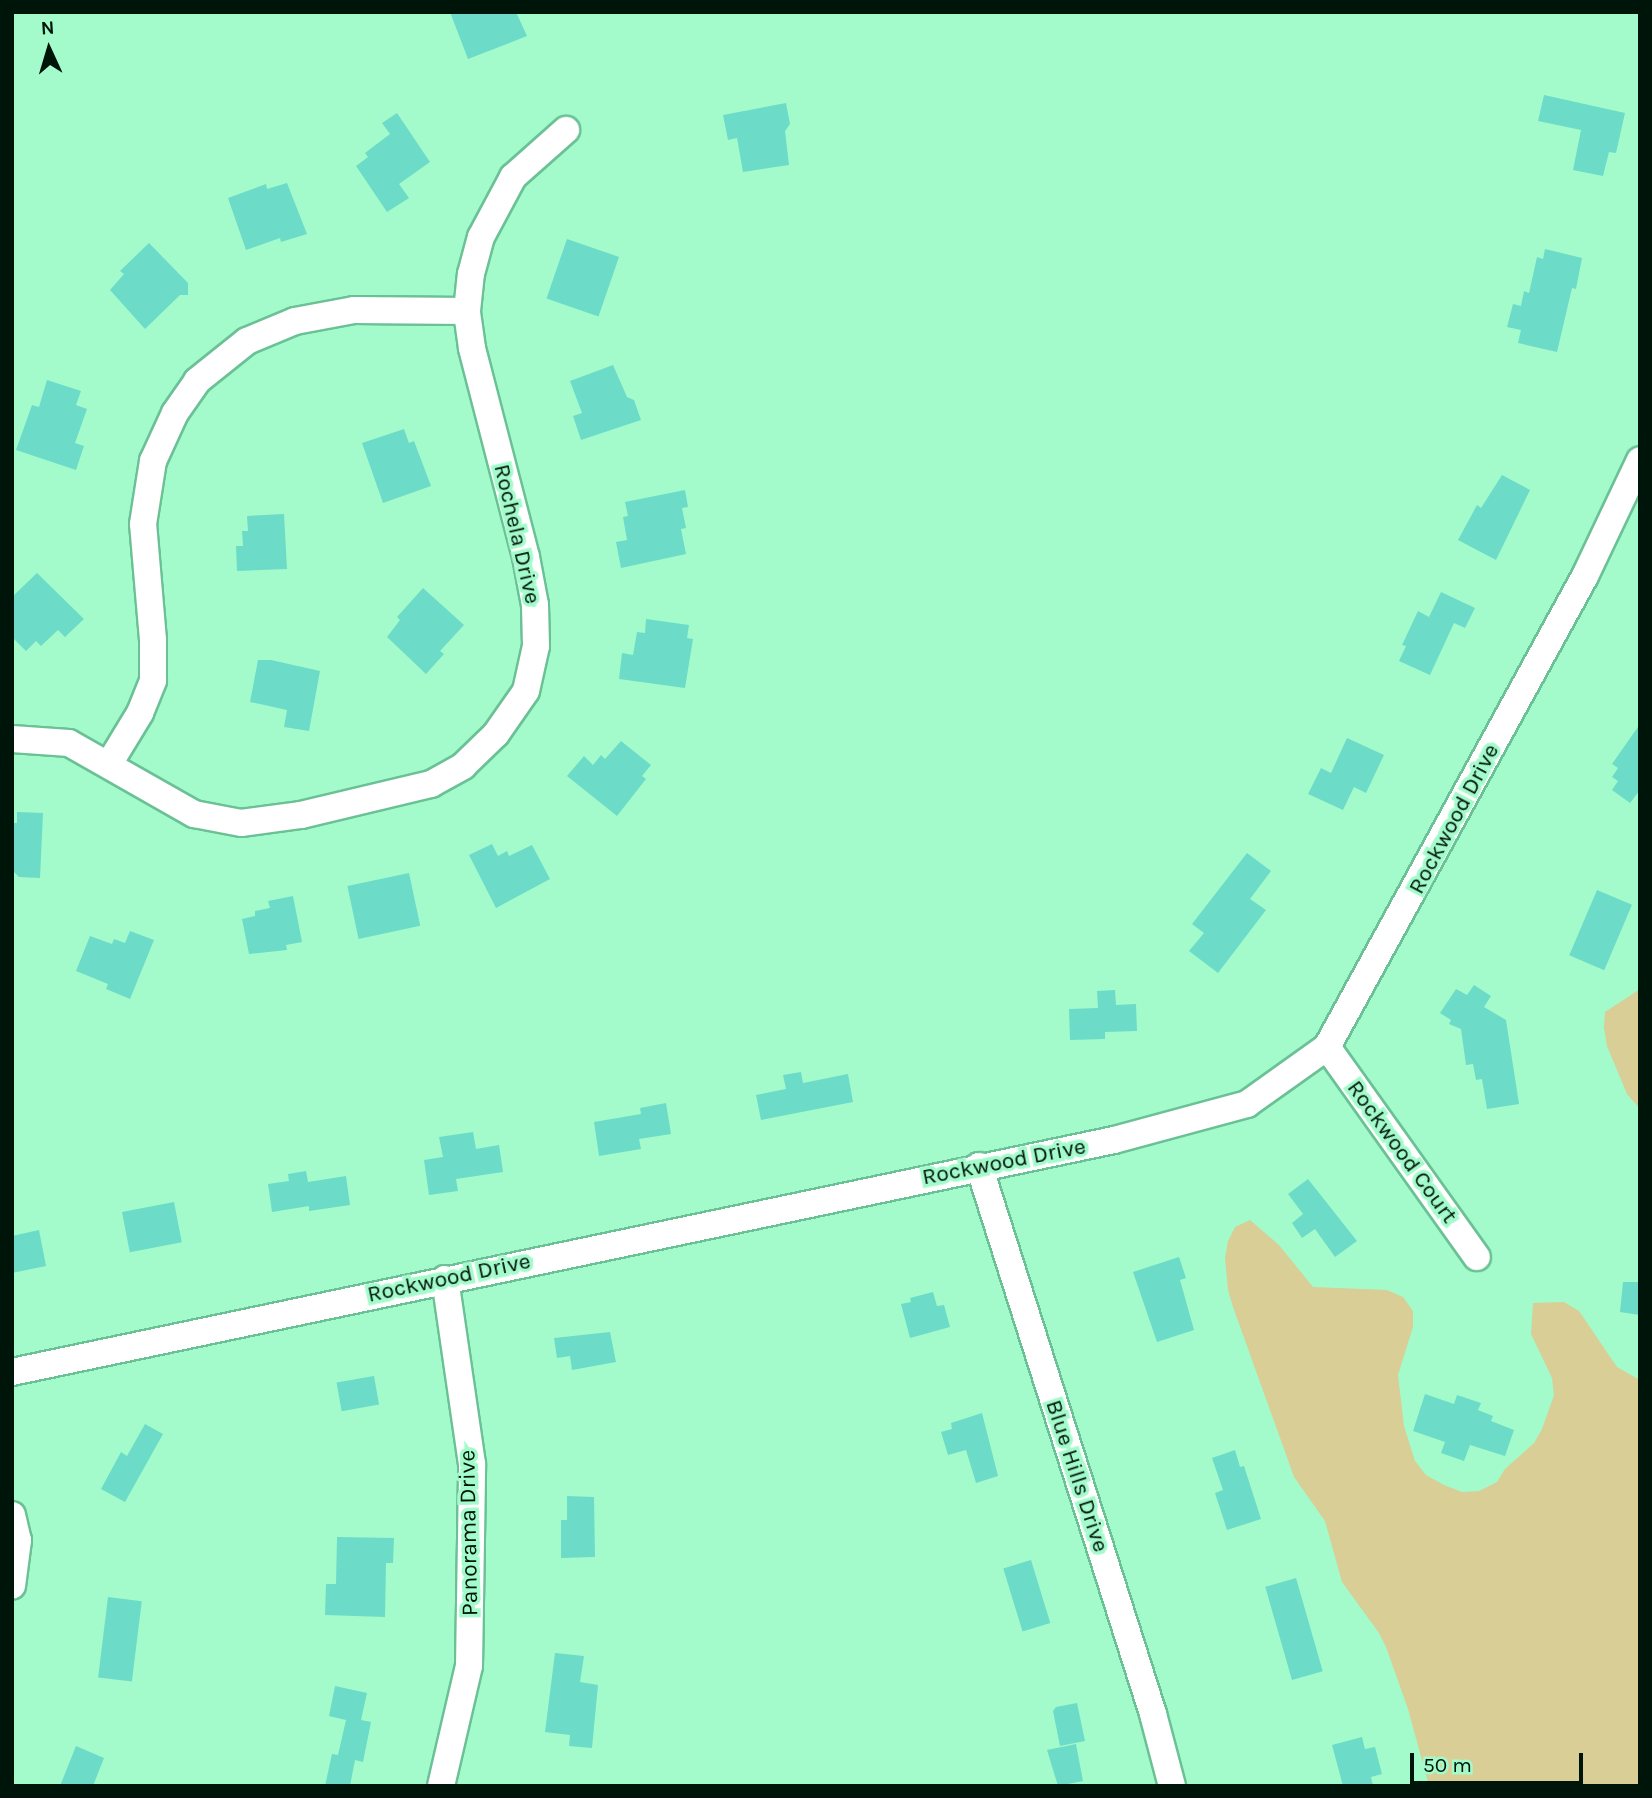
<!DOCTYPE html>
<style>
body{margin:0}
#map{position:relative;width:1652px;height:1798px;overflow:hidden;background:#a3fbcc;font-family:Karla,sans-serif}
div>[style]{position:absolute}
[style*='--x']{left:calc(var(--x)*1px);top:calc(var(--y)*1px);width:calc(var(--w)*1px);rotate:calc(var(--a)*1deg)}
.green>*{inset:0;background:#d8ce96}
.building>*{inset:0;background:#6cdbc7;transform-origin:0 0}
.roads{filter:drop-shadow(2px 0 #6bc195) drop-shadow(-2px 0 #6bc195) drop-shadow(0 2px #6bc195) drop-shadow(0 -2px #6bc195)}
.minor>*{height:26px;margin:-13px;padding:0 13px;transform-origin:13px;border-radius:13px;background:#fff}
span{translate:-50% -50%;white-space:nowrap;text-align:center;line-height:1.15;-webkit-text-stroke:7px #a3fbcc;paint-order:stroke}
.street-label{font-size:23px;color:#001509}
.frame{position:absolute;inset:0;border:14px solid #001509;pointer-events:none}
.north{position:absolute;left:14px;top:14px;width:70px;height:70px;-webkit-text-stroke:5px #a3fbcc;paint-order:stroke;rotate:356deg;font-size:19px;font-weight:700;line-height:28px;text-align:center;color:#001509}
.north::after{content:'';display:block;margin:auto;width:24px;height:32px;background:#001509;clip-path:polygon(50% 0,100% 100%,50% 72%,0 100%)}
.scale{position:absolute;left:1410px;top:1753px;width:173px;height:32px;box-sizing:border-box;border:4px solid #001509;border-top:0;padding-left:9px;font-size:21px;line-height:24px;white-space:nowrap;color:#001509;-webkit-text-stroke:5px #a3fbcc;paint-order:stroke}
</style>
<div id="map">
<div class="green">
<i style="clip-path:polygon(1640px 989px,1640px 1109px,1627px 1094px,1607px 1046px,1604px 1028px,1605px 1012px)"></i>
<i style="clip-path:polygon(1250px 1220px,1279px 1245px,1313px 1287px,1387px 1290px,1403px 1297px,1413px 1311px,1413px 1327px,1398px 1375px,1404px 1426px,1415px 1461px,1426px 1475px,1444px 1485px,1462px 1492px,1479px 1491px,1497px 1482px,1505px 1469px,1534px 1443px,1542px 1429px,1554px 1395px,1552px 1378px,1531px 1334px,1533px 1303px,1564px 1302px,1579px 1311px,1617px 1367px,1640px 1380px,1640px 1786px,1429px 1786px,1408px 1709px,1386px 1647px,1379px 1633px,1342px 1582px,1325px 1521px,1294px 1477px,1233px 1307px,1228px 1290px,1225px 1258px,1228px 1241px,1235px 1227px)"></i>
</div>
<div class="building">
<i style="clip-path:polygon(450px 12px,516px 12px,527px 36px,468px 59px)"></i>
<i style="clip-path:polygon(1544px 95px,1625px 113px,1616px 153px,1609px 152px,1603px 176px,1573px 170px,1581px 130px,1538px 121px)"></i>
<i style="clip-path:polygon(786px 103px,790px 124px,785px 131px,789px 165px,743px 172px,737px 138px,728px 140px,723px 115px)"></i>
<i style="clip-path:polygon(397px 113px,430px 162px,399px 184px,409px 198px,387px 212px,356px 166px,368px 157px,365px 153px,390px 134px,382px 123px)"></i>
<i style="clip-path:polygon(287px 183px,307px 234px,281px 242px,280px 238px,246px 250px,228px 198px,266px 184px,267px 189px)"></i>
<i style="left:567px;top:239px;width:55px;height:63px;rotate:19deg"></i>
<i style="clip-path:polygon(149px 243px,188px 283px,188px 295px,180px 295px,145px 329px,110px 290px,124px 274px,120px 271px)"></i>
<i style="clip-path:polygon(1545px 249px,1582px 258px,1576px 289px,1572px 288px,1557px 352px,1518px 343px,1521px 330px,1507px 327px,1513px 304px,1521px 306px,1524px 291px,1529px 293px,1537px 257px,1543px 259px)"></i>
<i style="clip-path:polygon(613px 365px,627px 397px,634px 400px,641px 420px,581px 440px,573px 416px,582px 413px,570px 381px)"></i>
<i style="clip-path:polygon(47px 380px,81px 391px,76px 405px,87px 409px,75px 443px,84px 446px,76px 470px,16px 450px,32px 405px,39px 407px)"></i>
<i style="clip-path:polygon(404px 429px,409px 443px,414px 441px,431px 486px,383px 503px,362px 443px)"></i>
<i style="clip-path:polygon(1502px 475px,1530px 490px,1496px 560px,1458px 540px,1477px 505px,1481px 508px)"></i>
<i style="clip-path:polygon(685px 490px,688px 507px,682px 508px,686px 528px,681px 529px,686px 554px,621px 568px,616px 542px,627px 540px,623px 517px,628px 516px,625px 502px)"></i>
<i style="clip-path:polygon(284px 514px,287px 569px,237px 571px,236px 546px,243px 546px,242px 531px,248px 531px,247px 516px)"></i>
<i style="clip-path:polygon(37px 573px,84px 619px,65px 637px,58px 630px,41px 646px,36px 641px,26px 651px,12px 637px,12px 597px)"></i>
<i style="clip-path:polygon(423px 588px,464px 625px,440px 651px,444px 654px,426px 674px,387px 637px,400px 620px,397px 617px)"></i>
<i style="clip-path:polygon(1441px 592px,1475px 608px,1465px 628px,1454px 623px,1430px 675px,1399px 661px,1406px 646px,1402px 645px,1418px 611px,1429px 617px)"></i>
<i style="clip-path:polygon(646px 619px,689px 625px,687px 638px,693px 639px,685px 688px,619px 679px,622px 653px,633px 655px,637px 632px,645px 633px)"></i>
<i style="clip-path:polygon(258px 660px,271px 660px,320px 671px,309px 731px,284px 727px,287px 710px,250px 702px)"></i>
<i style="clip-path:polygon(1640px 724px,1640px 790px,1630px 803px,1612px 790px,1618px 781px,1612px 777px,1618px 768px,1612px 764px)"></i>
<i style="clip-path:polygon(1347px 738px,1384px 755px,1366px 793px,1354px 787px,1343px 810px,1308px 794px,1321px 768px,1331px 773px)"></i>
<i style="clip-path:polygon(621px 741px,651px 765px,642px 776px,646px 779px,617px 816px,567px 776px,584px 756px,593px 765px,601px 755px,605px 759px)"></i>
<i style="clip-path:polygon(17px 812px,43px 813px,40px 878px,19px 877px,12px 870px,12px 823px,17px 823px)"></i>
<i style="clip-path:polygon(492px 844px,498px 856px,507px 851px,509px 856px,532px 845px,550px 879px,496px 908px,469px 855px)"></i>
<i style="clip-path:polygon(1247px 853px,1271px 871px,1250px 899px,1266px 910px,1218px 973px,1189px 951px,1204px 933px,1192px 924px)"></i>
<i style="left:409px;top:873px;width:54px;height:63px;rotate:78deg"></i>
<i style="left:1597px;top:890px;width:38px;height:71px;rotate:23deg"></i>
<i style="clip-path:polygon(293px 896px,302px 942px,286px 945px,287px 950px,249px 954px,242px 919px,255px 916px,255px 911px,270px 908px,268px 901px)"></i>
<i style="clip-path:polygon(130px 931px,154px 940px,130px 999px,106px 989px,108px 984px,76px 971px,90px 936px,112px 944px,114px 939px,125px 943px)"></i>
<i style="clip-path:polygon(1474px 985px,1491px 996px,1484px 1007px,1506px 1020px,1519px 1104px,1487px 1109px,1482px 1079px,1476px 1080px,1473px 1064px,1466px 1065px,1461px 1029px,1449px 1024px,1451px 1020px,1440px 1013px,1456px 989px,1467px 995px)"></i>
<i style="clip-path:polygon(1115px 990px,1116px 1005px,1136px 1004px,1137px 1031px,1105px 1032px,1105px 1039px,1070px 1040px,1069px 1009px,1098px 1008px,1097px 991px)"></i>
<i style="clip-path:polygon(801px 1072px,803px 1083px,848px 1074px,853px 1102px,761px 1120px,756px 1095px,786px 1089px,783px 1075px)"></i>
<i style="clip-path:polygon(666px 1103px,671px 1134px,639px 1139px,641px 1149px,599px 1156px,594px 1122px,641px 1114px,640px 1108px)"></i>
<i style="clip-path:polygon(473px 1132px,476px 1149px,499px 1145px,503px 1172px,456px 1179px,458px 1191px,429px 1195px,424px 1160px,443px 1157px,439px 1137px)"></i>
<i style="clip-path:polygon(306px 1171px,308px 1182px,346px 1176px,350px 1205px,309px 1211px,309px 1206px,272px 1212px,268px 1184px,289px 1181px,288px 1174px)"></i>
<i style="clip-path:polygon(1308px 1179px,1357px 1241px,1335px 1257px,1315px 1229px,1302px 1238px,1292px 1223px,1303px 1214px,1288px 1194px)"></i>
<i style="left:174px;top:1202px;width:41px;height:53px;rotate:79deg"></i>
<i style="clip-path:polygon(39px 1230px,46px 1266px,12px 1273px,12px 1236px)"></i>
<i style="clip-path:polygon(1179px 1257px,1186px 1278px,1180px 1280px,1194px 1330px,1157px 1342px,1133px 1272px)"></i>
<i style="clip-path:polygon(1623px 1282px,1640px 1282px,1640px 1315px,1620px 1312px)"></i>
<i style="clip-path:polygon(933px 1292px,937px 1306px,944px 1305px,950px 1327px,910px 1338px,901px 1304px,911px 1302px,910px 1298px)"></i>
<i style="clip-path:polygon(610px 1332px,616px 1362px,572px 1370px,570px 1356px,557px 1358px,554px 1338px)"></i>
<i style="left:374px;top:1376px;width:29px;height:38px;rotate:80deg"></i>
<i style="clip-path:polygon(1425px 1394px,1454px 1404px,1457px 1395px,1481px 1403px,1478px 1410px,1493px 1416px,1491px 1421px,1514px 1430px,1505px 1456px,1470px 1445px,1464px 1461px,1441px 1453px,1445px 1442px,1413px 1431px)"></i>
<i style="clip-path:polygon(982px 1413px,998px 1476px,976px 1483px,966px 1450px,948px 1455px,941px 1432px,952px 1429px,951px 1423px)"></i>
<i style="clip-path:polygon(145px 1424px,163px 1434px,125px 1502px,101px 1489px,121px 1452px,127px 1456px)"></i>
<i style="clip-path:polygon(1235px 1450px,1240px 1467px,1244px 1466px,1261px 1519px,1227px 1530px,1215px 1493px,1223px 1490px,1212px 1458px)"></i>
<i style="clip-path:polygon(567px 1496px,594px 1497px,595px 1557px,561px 1558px,561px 1520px,567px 1520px)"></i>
<i style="clip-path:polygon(337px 1537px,394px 1538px,393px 1563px,386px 1563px,385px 1617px,325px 1615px,326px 1584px,336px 1584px)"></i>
<i style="left:1031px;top:1560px;width:66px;height:29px;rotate:73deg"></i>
<i style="left:1296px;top:1578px;width:97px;height:32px;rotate:74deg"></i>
<i style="left:108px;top:1597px;width:34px;height:81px;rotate:7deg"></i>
<i style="clip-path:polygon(555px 1653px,584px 1656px,580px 1682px,598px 1685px,592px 1748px,569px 1746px,570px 1735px,545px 1732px)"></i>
<i style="clip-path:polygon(335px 1686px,367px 1693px,361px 1720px,371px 1722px,363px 1762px,355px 1760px,350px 1786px,325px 1786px,332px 1754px,338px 1755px,346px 1720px,329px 1716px)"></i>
<i style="clip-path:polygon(1077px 1703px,1085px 1741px,1060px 1746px,1053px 1711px,1056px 1707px)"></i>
<i style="clip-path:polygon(1362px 1737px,1365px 1749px,1375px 1747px,1382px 1774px,1371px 1777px,1373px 1786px,1343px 1786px,1332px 1745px)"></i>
<i style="clip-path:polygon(1076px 1744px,1083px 1781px,1058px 1786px,1047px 1750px)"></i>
<i style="clip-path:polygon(76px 1746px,104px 1758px,93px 1786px,60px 1786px)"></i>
</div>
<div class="roads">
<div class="minor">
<i style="--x:12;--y:739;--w:57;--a:4"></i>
<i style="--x:69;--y:743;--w:144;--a:29.6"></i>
<i style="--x:194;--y:814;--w:48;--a:10.8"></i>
<i style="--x:241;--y:823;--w:61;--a:-7.6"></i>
<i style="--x:301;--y:815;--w:134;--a:-13.4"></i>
<i style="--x:431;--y:784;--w:37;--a:-29"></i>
<i style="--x:463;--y:766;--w:46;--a:-44.1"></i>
<i style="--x:496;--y:734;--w:52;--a:-55.1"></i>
<i style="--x:526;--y:691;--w:46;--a:-77.5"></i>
<i style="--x:536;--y:646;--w:41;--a:-91.4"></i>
<i style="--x:535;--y:605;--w:49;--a:-100.6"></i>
<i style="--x:526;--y:557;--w:216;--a:-104.5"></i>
<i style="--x:472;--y:348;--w:37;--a:-98"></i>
<i style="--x:467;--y:311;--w:37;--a:-84"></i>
<i style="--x:471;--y:274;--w:38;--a:-75"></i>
<i style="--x:481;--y:237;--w:68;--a:-61.9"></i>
<i style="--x:513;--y:177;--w:71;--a:-41.6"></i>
<i style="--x:109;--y:764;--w:60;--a:-58.7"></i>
<i style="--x:140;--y:713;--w:35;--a:-68"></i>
<i style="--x:153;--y:680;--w:40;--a:-90"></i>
<i style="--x:153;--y:640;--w:116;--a:-94.9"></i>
<i style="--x:143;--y:524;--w:64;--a:-81"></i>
<i style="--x:153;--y:461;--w:53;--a:-65.4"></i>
<i style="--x:175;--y:413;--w:39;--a:-55"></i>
<i style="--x:197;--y:381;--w:64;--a:-38.7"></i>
<i style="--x:247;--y:341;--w:52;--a:-22.6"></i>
<i style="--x:295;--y:321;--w:60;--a:-10.6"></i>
<i style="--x:354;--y:310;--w:113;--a:0.5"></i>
<i style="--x:1327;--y:1047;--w:258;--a:54.5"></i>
<i style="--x:979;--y:1166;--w:575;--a:72.38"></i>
<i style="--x:1153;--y:1714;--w:74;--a:75.2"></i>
<i style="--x:12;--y:1372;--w:1126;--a:-11.89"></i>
<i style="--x:1114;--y:1140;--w:138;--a:-15.1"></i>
<i style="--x:1247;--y:1104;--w:98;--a:-35.5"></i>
<i style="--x:1327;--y:1047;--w:537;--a:-61.29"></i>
<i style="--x:1585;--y:576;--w:128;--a:-64.6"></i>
<i style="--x:12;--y:1515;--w:26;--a:77"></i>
<i style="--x:18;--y:1540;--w:46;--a:97.4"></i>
<i style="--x:441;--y:1786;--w:123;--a:-76.9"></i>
<i style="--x:469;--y:1666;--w:202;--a:-89.1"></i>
<i style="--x:472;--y:1464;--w:187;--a:-98.3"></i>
</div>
</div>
<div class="street-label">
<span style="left:517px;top:534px;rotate:77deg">Rochela Drive</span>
<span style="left:1454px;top:819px;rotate:-62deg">Rockwood Drive</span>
<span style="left:1402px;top:1152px;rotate:54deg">Rockwood Court</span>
<span style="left:1004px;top:1162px;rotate:-11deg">Rockwood Drive</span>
<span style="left:449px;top:1278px;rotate:-12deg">Rockwood Drive</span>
<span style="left:1077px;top:1476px;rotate:72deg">Blue Hills Drive</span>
<span style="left:469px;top:1533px;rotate:-91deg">Panorama Drive</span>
</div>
<div class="frame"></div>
<div class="north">N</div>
<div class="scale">50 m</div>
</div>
